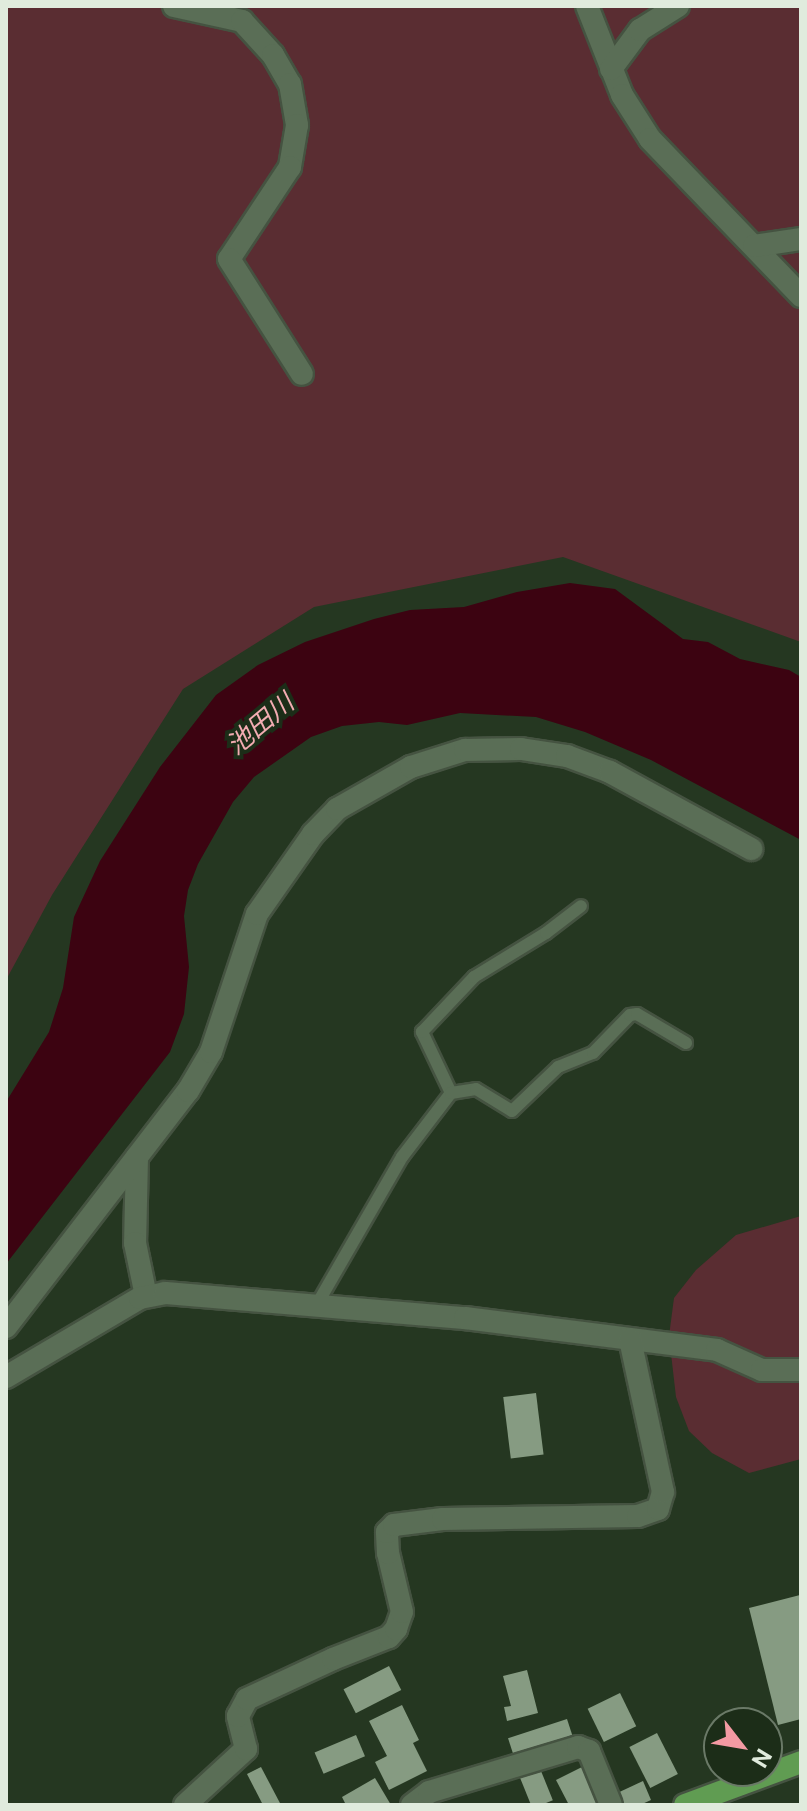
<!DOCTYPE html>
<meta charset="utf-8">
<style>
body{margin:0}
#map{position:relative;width:807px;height:1811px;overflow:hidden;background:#253721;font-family:"Public Sans","Noto Sans JP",sans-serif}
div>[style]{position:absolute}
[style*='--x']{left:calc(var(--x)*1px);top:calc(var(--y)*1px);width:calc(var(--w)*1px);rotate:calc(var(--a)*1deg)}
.green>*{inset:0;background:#5a2d32}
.water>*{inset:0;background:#3c0311}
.building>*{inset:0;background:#869b82;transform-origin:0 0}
.roads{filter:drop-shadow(2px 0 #455341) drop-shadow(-2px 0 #455341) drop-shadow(0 2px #455341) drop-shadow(0 -2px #455341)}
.service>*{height:12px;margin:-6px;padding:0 6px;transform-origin:6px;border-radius:6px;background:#5a6e56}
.minor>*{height:22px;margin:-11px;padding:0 11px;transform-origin:11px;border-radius:11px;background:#5a6e56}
.primary>*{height:22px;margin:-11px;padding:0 11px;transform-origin:11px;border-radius:11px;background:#609c52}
span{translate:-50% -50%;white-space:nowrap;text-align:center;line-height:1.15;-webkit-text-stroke:8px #1c2d18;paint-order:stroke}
.water-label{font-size:26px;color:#f3acb2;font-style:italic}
.frame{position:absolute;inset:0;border:8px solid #e0ebdd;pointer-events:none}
.north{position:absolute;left:703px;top:1707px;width:80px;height:80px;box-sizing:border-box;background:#1c2d18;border:2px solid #6a7967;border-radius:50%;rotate:121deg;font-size:22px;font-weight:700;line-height:32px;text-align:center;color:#e0ebdd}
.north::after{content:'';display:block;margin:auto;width:28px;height:36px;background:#f49aa3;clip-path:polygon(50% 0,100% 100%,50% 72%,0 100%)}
</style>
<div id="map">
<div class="green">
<i style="clip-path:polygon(6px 6px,801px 6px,801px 642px,563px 557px,314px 607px,183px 689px,52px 895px,6px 980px)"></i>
<i style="clip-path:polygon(801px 1216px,801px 1459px,749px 1473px,712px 1453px,689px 1431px,676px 1397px,669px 1336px,674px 1298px,696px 1270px,736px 1235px)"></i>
</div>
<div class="water">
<i style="clip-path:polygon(570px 583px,615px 589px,683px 639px,708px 642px,740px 659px,789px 670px,801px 677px,801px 840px,651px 760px,585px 732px,536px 717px,460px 713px,407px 725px,379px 722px,342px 726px,311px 737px,254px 777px,233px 802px,198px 864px,188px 890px,184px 916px,189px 967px,184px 1014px,170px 1052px,6px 1264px,6px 1102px,49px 1032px,63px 988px,74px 917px,100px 861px,160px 767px,216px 695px,258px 665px,305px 642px,374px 619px,410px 610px,464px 607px,517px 592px)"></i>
</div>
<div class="building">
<i style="left:536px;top:1393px;width:62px;height:33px;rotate:83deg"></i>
<i style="clip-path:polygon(800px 1595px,801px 1719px,778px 1725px,749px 1608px)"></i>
<i style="left:389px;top:1666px;width:27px;height:51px;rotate:63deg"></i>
<i style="clip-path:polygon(527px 1670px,538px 1713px,507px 1721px,504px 1707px,511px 1706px,503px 1676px)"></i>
<i style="left:620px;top:1693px;width:37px;height:36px;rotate:64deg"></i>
<i style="clip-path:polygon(402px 1705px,419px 1740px,413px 1743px,427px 1771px,389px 1790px,375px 1762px,387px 1756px,369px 1721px)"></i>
<i style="left:567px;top:1719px;width:25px;height:62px;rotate:72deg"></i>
<i style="left:657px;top:1733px;width:46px;height:31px;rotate:63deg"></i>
<i style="left:356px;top:1735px;width:23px;height:45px;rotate:67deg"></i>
<i style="left:539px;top:1766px;width:37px;height:22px;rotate:68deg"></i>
<i style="clip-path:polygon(584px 1766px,603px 1805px,569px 1805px,556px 1780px)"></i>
<i style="clip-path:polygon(261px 1767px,281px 1805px,263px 1805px,247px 1774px)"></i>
<i style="clip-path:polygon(375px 1778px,391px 1805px,346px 1805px,342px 1797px)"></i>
<i style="clip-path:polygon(643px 1781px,651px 1800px,640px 1805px,617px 1805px,613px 1795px)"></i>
</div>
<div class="roads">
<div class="service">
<i style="--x:451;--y:1093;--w:68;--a:-115.4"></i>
<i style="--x:422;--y:1032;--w:76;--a:-46.6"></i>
<i style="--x:474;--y:977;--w:84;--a:-31.4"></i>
<i style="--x:546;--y:933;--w:44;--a:-37.6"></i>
<i style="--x:316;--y:1306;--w:172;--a:-60"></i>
<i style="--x:402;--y:1157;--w:81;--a:-52.6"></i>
<i style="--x:451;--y:1093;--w:25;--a:-9"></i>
<i style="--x:476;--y:1089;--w:42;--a:31.4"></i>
<i style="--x:512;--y:1111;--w:64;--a:-43.7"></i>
<i style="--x:558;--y:1067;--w:38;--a:-22"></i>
<i style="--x:593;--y:1053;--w:53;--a:-45.8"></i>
<i style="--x:630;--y:1015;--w:7;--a:-8"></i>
<i style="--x:637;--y:1014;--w:57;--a:30.6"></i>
</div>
<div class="minor">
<i style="--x:174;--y:6;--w:70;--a:12.4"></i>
<i style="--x:242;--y:21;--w:46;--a:47.6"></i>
<i style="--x:273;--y:55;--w:34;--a:60"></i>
<i style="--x:290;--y:84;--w:42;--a:80.3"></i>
<i style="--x:297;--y:125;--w:43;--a:99.5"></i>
<i style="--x:290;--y:167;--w:110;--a:123.5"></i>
<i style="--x:229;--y:259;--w:136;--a:57.6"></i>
<i style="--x:587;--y:6;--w:96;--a:68.5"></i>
<i style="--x:622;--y:95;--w:52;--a:57.5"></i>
<i style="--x:650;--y:139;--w:218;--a:46.1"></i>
<i style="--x:611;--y:69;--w:49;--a:-53.4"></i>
<i style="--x:640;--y:30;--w:45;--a:-32.3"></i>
<i style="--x:754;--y:246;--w:48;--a:-8.5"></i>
<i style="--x:137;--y:1157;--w:86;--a:91.3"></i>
<i style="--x:135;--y:1243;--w:54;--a:78.3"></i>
<i style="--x:6;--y:1327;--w:298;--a:-52.4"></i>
<i style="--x:188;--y:1091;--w:45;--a:-59.5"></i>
<i style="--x:211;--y:1052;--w:145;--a:-71.6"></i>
<i style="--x:257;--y:914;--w:98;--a:-55"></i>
<i style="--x:313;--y:834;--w:35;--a:-46"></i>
<i style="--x:337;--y:809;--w:85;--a:-29.6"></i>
<i style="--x:411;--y:767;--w:57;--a:-17.5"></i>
<i style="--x:465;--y:750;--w:56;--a:-1"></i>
<i style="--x:521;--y:749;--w:47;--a:8.7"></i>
<i style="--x:567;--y:756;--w:46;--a:20.4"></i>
<i style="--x:610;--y:772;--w:161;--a:28.6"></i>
<i style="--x:6;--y:1377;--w:156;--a:-30.5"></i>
<i style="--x:140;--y:1298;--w:25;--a:-11"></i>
<i style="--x:165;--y:1293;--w:301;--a:4.8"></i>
<i style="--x:465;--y:1318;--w:254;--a:7.2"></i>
<i style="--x:717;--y:1350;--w:49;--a:24"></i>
<i style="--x:762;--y:1370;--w:39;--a:0"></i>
<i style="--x:185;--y:1805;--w:83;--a:-42.6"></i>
<i style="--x:246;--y:1749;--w:34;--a:-104"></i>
<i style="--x:238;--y:1716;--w:19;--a:-62"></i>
<i style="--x:247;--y:1699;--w:95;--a:-24.9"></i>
<i style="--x:333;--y:1659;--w:60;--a:-21.4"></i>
<i style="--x:389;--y:1637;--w:11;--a:-49"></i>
<i style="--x:396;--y:1629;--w:18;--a:-71"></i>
<i style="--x:402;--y:1612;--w:61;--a:-103.3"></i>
<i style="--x:388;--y:1553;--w:21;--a:-93"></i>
<i style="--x:387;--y:1532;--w:10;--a:-45"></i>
<i style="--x:394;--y:1525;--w:49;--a:-7"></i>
<i style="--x:443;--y:1519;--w:195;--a:-0.9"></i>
<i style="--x:638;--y:1516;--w:21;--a:-19"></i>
<i style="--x:658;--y:1509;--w:18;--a:-74"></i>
<i style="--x:663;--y:1492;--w:156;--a:-102.2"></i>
<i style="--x:412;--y:1805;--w:21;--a:-37"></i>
<i style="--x:429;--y:1792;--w:156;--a:-16.8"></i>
<i style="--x:578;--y:1747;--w:12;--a:20"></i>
<i style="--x:589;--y:1751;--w:58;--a:67.8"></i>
</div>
<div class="primary">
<i style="--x:685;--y:1805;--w:124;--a:-20.3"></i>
</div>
</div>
<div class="water-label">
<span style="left:260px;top:724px;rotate:-40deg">池田川</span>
</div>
<div class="frame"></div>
<div class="north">N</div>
</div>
